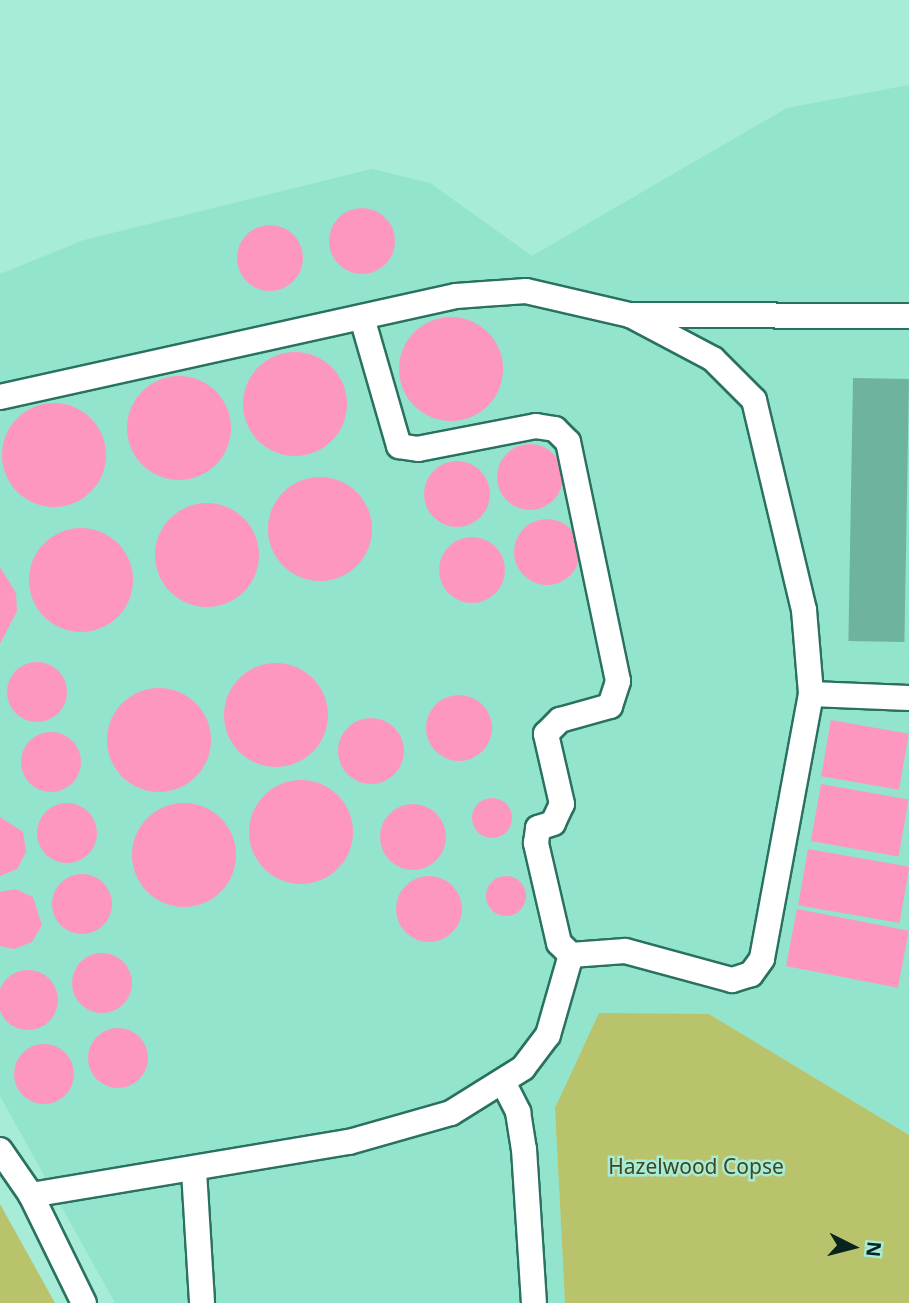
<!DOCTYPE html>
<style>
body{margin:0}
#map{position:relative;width:909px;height:1303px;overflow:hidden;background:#a6ecd8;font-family:"Noto Sans",sans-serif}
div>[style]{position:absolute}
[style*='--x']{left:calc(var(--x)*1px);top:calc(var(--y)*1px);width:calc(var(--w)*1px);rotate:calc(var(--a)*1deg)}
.built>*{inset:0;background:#93e4cd}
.green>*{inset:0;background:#b8c36c}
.water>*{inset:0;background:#fd97c0;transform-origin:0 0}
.round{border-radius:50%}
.building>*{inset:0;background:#6eb3a0;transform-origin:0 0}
.roads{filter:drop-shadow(2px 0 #2a7160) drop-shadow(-2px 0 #2a7160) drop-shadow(0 2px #2a7160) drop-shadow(0 -2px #2a7160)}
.minor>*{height:24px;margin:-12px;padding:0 12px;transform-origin:12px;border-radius:12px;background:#fff}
span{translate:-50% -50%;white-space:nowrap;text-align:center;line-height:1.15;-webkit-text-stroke:5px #a6ecd8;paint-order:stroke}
.park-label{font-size:21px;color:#42471c}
.north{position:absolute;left:818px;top:1212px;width:70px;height:70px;-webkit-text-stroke:5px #a6ecd8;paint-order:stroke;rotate:96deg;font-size:19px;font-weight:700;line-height:28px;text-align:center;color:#07241e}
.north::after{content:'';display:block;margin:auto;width:24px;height:32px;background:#07241e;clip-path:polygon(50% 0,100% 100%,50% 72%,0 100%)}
</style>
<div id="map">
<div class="built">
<i style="clip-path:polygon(909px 85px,909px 1135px,709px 1014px,555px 1108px,565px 1303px,115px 1303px,0 1096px,0 274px,84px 240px,372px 169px,430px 183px,532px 256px,787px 108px)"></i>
</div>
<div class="green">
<i style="clip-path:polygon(599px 1013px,709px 1014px,909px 1135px,909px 1303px,565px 1303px,555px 1108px)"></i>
<i style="clip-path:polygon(0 1204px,55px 1303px,0 1303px)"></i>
</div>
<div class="water">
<i class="round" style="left:329px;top:208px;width:66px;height:66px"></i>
<i class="round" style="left:237px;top:225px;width:66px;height:66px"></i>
<i class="round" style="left:399px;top:317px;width:104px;height:104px"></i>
<i class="round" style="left:243px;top:352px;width:104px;height:104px"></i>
<i class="round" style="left:127px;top:376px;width:104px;height:104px"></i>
<i class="round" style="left:2px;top:403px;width:104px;height:104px"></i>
<i class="round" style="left:497px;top:444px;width:66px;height:66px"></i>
<i class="round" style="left:424px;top:461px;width:66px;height:66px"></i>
<i class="round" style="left:268px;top:477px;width:104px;height:104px"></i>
<i class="round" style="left:155px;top:503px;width:104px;height:104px"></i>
<i class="round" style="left:514px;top:519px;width:66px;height:66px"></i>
<i class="round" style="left:29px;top:528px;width:104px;height:104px"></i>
<i class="round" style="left:439px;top:537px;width:66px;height:66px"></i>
<i style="clip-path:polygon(0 567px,16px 593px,17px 611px,0 644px)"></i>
<i class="round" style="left:7px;top:662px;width:60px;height:60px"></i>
<i class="round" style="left:224px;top:663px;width:104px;height:104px"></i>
<i class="round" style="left:107px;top:688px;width:104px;height:104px"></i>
<i class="round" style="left:426px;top:695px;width:66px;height:66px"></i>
<i class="round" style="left:338px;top:718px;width:66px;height:66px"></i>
<i style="left:831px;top:720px;width:79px;height:57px;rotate:10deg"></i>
<i class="round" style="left:21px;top:732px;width:60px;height:60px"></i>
<i class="round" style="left:249px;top:780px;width:104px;height:104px"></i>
<i style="left:821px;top:784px;width:89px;height:58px;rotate:10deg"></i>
<i class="round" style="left:472px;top:798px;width:40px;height:40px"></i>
<i class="round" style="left:132px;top:803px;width:104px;height:104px"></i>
<i class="round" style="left:37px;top:803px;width:60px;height:60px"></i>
<i class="round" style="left:380px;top:804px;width:66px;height:66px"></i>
<i style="clip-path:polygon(0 817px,23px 832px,26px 852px,17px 869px,0 876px)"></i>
<i style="left:808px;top:849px;width:103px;height:57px;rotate:10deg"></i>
<i class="round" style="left:52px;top:874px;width:60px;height:60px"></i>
<i class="round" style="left:486px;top:876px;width:40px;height:40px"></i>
<i class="round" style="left:396px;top:876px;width:66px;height:66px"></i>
<i style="clip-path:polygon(15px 889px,33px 897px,42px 925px,32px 942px,14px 949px,0 946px,0 892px)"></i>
<i style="left:797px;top:909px;width:114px;height:58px;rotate:11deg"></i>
<i class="round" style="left:72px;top:953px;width:60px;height:60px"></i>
<i class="round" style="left:-2px;top:970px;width:60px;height:60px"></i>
<i class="round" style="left:88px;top:1028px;width:60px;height:60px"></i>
<i class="round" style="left:14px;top:1044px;width:60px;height:60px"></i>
</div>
<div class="building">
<i style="left:853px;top:378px;width:56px;height:263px;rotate:1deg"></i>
</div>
<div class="roads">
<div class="minor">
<i style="--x:630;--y:315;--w:279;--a:0.2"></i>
<i style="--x:0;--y:397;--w:467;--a:-12.5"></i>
<i style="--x:456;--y:296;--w:70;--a:-4.1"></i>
<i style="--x:526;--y:291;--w:107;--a:13"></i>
<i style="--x:630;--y:315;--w:94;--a:27.9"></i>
<i style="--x:713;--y:359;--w:58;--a:45"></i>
<i style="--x:754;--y:400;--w:216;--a:76.6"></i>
<i style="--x:804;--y:610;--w:84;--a:85.2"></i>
<i style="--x:811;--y:694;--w:269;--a:100.5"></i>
<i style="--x:762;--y:959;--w:19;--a:126"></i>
<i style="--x:751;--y:974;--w:20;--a:162"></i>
<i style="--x:732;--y:980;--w:111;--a:-164.8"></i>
<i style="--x:625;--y:951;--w:54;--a:175.8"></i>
<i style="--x:571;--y:955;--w:17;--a:-135"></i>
<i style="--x:559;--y:943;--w:103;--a:-103"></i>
<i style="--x:536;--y:843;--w:15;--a:-82"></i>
<i style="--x:538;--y:828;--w:16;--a:-18"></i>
<i style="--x:553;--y:823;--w:21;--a:-65"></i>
<i style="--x:562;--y:804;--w:72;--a:-102.9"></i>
<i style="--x:546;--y:734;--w:20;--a:-45"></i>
<i style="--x:560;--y:720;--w:52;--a:-15.6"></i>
<i style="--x:610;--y:706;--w:26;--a:-72"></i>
<i style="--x:618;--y:681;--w:244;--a:-101.8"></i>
<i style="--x:568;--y:442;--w:18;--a:-135"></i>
<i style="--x:555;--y:429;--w:19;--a:-171"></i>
<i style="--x:536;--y:426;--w:120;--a:169"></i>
<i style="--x:418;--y:449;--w:19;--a:-171"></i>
<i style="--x:399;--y:446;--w:133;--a:-106.1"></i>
<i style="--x:811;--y:694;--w:98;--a:2.3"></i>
<i style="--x:503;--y:1082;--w:34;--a:63"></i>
<i style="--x:518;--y:1112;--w:37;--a:81"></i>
<i style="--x:524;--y:1149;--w:154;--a:86.3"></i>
<i style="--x:0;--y:1150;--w:55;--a:55.4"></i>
<i style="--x:31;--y:1195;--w:120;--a:63.9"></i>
<i style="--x:194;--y:1171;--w:132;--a:86.5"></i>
<i style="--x:31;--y:1195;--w:322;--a:-9.5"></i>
<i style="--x:349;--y:1142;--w:106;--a:-15.9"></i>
<i style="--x:451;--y:1113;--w:85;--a:-32"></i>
<i style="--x:523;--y:1068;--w:41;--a:-52.9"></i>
<i style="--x:548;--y:1035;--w:83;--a:-74"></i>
</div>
</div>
<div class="park-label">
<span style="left:696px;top:1166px">Hazelwood Copse</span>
</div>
<div class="north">N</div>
</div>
